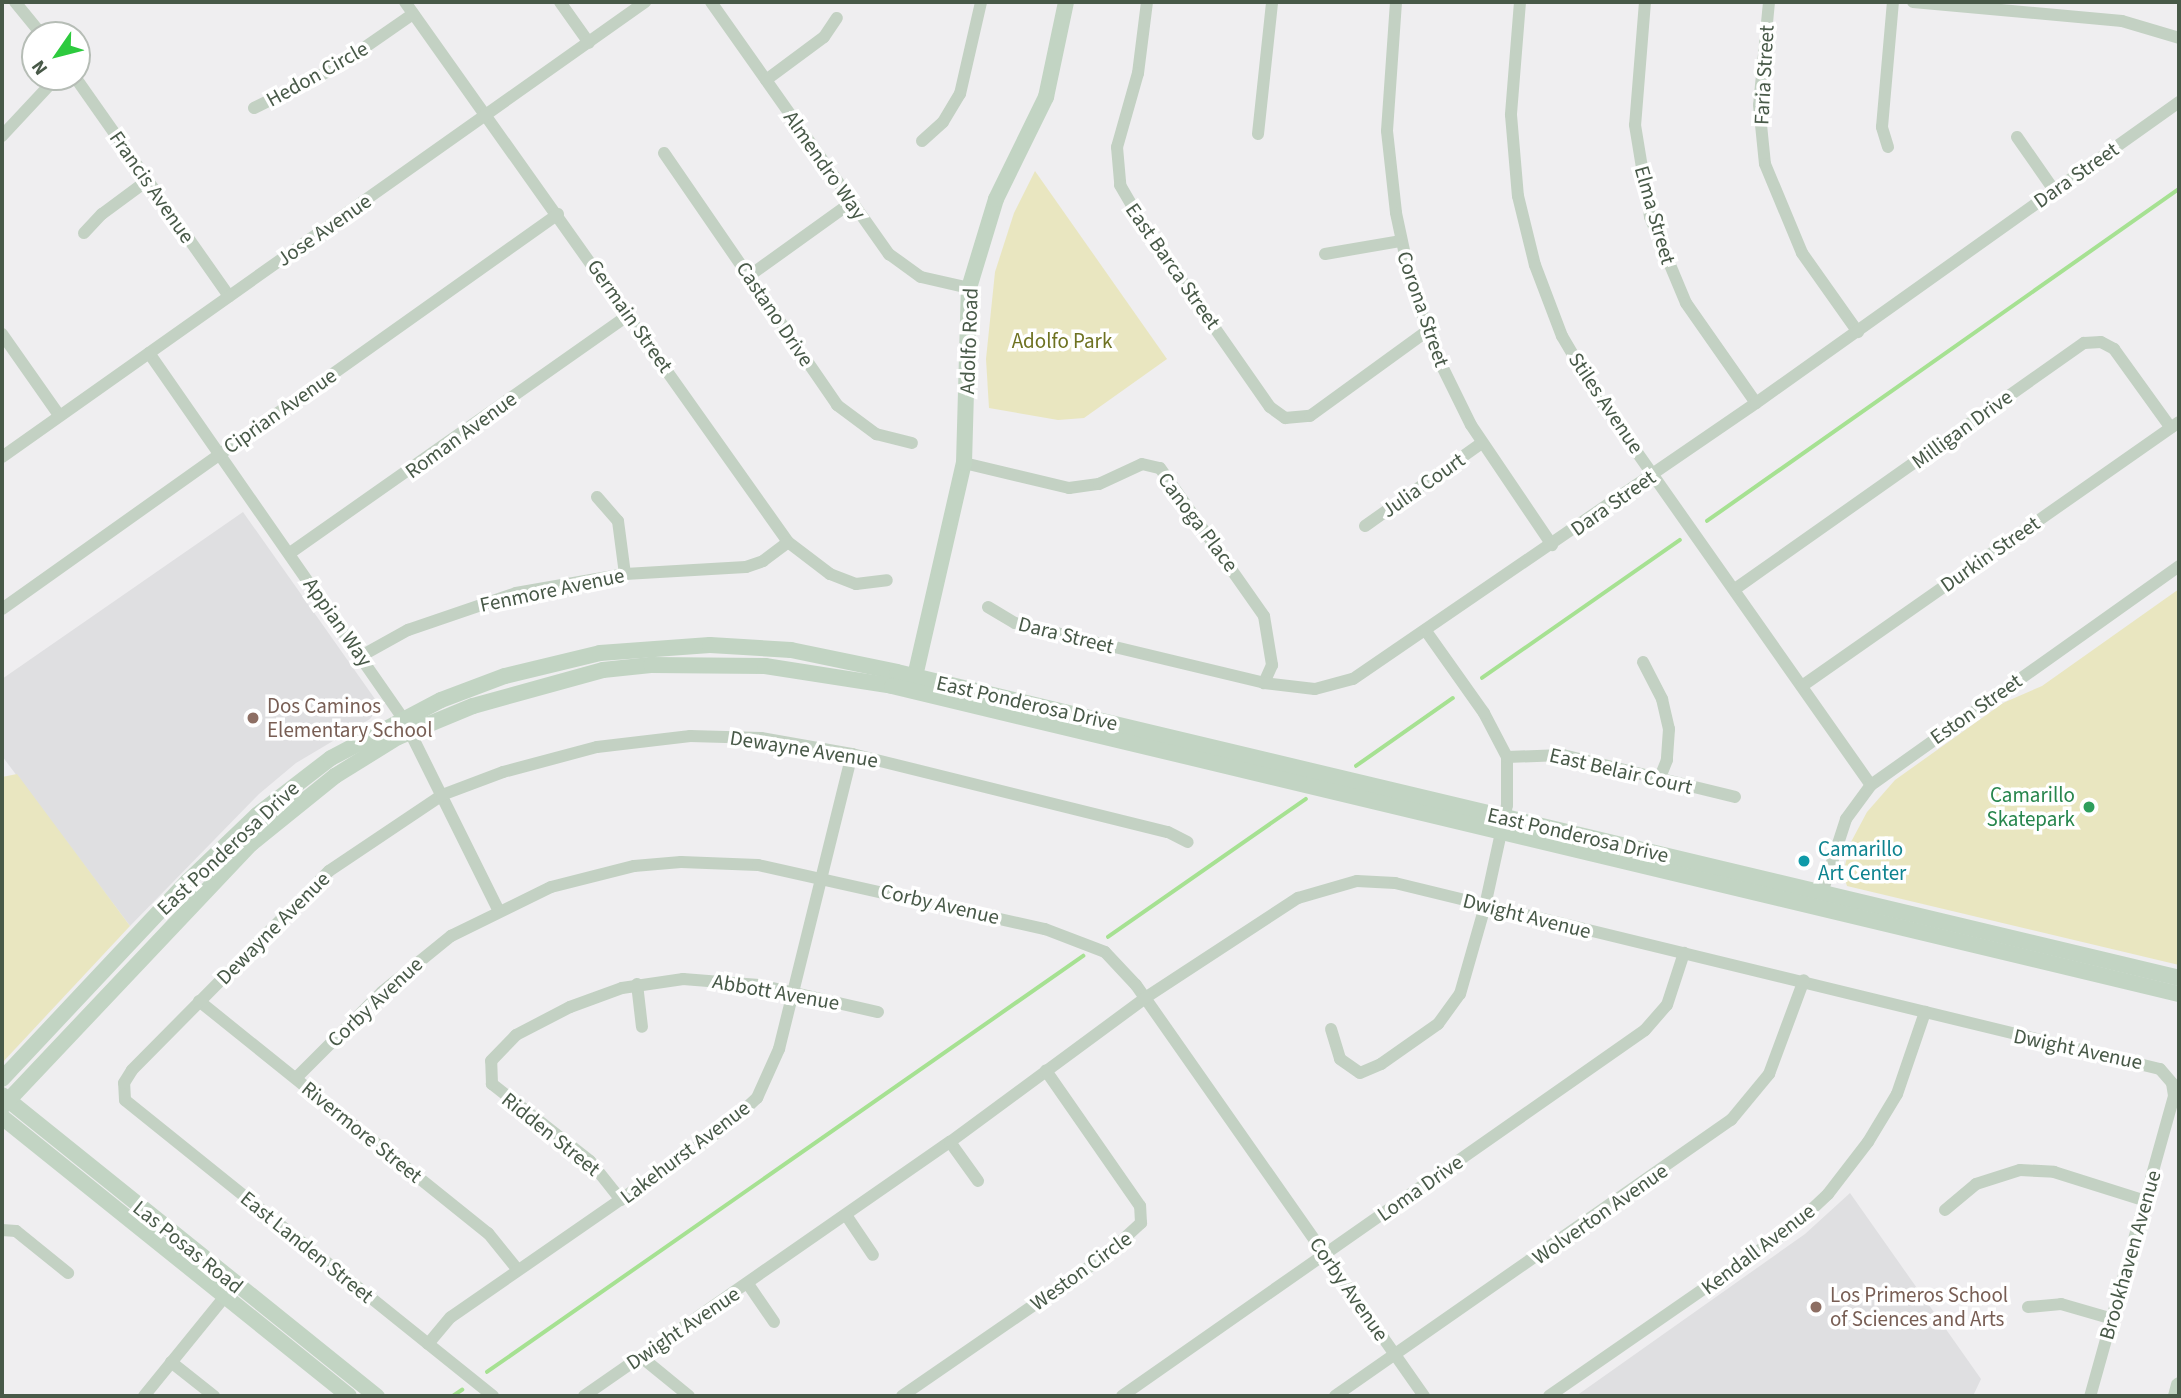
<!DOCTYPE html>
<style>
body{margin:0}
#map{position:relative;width:2181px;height:1398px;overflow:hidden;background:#efeef0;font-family:"Source Sans 3",sans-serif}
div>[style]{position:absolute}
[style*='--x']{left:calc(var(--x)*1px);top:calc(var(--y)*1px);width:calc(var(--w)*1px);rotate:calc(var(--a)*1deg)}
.education>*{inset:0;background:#dfdfe1}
.green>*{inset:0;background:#e9e6c0}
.stream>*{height:3.5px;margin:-1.75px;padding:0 1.75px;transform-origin:1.75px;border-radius:1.75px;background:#a6e192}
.street>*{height:12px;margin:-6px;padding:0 6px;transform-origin:6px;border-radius:6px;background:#c3d1c3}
.secondary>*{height:16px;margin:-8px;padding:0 8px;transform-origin:8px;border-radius:8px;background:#c2d4c3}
.dots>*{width:19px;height:19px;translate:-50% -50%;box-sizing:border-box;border:4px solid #fff;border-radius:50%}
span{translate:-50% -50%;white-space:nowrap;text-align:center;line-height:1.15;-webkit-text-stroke:7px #fff;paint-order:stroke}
.street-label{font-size:21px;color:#485948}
.park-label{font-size:21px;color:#6e7221}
.education-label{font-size:21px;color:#785e54}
.left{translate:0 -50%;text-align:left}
.leisure-label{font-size:21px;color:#27864d}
.right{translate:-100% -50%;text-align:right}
.culture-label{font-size:21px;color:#0d838f}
.frame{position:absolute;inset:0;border:4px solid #485948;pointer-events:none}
.north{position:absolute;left:21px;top:21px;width:70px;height:70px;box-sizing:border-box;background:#fff;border:2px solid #b6bdb6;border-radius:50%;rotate:235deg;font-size:19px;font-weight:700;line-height:28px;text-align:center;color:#485948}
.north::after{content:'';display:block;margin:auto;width:24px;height:32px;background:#2dca3e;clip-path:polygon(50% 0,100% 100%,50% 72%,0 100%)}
</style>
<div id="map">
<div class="education">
<i style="clip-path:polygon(243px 512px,375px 699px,377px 709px,370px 719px,296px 763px,259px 794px,130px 926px,2px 756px,2px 679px)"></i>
<i style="clip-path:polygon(1850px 1193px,1981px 1379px,1973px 1396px,1576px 1396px,1805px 1234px)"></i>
</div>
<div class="green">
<i style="clip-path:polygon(1035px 171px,1167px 359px,1084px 418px,1058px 420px,989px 408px,986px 359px,995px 272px,1014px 213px)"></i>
<i style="clip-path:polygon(2179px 589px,2179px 965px,1847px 886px,1843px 873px,1851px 842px,1867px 812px,1895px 780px,2003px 703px,2042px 686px)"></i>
<i style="clip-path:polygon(17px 774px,130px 926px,2px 1063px,2px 777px)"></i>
</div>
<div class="stream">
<i style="--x:1707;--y:521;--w:577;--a:-35.12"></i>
<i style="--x:1482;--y:678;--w:241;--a:-34.9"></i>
<i style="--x:1356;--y:766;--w:118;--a:-35"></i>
<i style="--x:1108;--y:937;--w:241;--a:-34.9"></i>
<i style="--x:487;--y:1372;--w:727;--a:-34.91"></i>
<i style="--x:453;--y:1396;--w:11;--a:-34"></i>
</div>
<div class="street">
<i style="--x:15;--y:2;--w:43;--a:50.7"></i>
<i style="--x:405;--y:2;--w:662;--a:54.65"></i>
<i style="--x:788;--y:542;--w:53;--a:37.3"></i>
<i style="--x:830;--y:574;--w:28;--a:21"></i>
<i style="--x:856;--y:584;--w:31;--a:-7"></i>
<i style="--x:560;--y:2;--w:50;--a:54.7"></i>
<i style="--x:711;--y:2;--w:309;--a:54.8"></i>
<i style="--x:889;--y:254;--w:39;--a:36"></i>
<i style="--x:921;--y:277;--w:49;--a:12.9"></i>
<i style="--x:1147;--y:2;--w:72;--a:97.2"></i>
<i style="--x:1138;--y:73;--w:77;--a:105.8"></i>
<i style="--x:1117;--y:147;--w:38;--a:85"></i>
<i style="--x:1120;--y:185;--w:50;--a:59.8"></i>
<i style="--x:1145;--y:228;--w:218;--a:55.1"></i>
<i style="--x:1270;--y:407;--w:19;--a:36"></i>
<i style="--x:1285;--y:418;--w:25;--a:-5"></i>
<i style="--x:1310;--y:416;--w:145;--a:-36"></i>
<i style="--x:1396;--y:2;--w:129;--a:94"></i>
<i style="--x:1387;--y:131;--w:82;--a:83.7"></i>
<i style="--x:1396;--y:213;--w:72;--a:77.9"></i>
<i style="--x:1411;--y:283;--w:82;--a:70"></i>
<i style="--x:1439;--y:360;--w:72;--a:63.8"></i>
<i style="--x:1471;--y:425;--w:145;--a:56"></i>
<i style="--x:1520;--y:2;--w:113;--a:94.6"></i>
<i style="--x:1511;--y:115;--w:81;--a:85.1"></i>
<i style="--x:1518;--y:196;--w:71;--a:76.2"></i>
<i style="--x:1535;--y:265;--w:76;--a:69.2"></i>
<i style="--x:1562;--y:336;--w:67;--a:59.6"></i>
<i style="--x:1596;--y:394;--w:478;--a:54.9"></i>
<i style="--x:1645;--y:2;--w:123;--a:94.6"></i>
<i style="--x:1635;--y:125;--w:93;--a:80.7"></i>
<i style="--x:1650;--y:217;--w:93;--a:67.3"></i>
<i style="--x:1686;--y:303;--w:122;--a:55"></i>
<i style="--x:1769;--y:2;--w:103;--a:95.5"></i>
<i style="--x:1759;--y:105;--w:59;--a:84.2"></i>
<i style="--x:1765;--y:164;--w:96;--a:67.4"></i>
<i style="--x:1802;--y:253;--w:97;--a:54.7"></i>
<i style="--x:1913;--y:2;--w:210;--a:5.2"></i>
<i style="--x:2122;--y:21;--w:59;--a:16.6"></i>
<i style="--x:75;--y:77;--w:268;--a:54.9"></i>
<i style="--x:766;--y:80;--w:72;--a:-36.6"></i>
<i style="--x:824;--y:37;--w:23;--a:-56"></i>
<i style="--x:254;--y:108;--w:90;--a:-26.3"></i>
<i style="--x:335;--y:68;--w:95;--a:-34.7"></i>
<i style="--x:1258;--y:134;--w:133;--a:-83.9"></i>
<i style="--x:2;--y:136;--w:81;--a:-47"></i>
<i style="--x:2017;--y:137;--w:65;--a:55.1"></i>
<i style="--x:922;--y:141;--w:28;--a:-42"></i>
<i style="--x:943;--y:122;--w:33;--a:-59"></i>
<i style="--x:960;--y:94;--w:94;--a:-77.1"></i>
<i style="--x:1888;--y:147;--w:21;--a:-107"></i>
<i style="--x:1882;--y:127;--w:125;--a:-85"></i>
<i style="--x:664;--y:153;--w:306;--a:55.5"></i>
<i style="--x:837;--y:405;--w:49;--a:36.6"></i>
<i style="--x:876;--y:434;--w:37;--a:14"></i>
<i style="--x:84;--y:233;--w:26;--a:-47"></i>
<i style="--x:102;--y:214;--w:57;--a:-36.5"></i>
<i style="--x:1325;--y:254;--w:76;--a:-9.8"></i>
<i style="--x:749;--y:276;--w:127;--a:-35.7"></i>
<i style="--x:2;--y:334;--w:99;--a:54.9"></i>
<i style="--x:149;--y:353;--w:445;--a:55.2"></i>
<i style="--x:403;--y:718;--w:213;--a:63.6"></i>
<i style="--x:2;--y:457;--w:788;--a:-35.28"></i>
<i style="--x:964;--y:463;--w:108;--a:13.4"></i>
<i style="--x:1069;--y:488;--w:30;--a:-8"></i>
<i style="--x:1099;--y:484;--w:47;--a:-24.9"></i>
<i style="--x:1142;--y:464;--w:18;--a:13"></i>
<i style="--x:1160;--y:468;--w:181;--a:54.9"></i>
<i style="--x:1264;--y:616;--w:50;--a:80.7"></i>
<i style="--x:1272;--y:665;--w:20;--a:114"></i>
<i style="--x:597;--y:497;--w:32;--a:49"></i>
<i style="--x:618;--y:521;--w:53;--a:82.5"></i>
<i style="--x:1365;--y:526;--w:143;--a:-35.4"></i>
<i style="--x:290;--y:553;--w:414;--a:-35.1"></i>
<i style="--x:1735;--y:589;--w:427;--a:-35.2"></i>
<i style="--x:2084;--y:343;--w:17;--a:-3"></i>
<i style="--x:2101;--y:342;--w:15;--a:28"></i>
<i style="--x:2114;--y:349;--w:97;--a:54.2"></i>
<i style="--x:988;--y:607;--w:31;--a:31"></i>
<i style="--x:1015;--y:623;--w:256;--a:13.5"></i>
<i style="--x:1264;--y:683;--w:51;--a:6.7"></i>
<i style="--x:1315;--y:689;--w:39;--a:-15"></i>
<i style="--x:1353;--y:679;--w:488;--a:-34.4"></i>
<i style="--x:1756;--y:403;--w:519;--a:-35.44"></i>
<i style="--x:2;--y:609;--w:682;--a:-35.39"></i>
<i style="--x:361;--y:656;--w:54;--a:-29"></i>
<i style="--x:408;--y:630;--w:114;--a:-18.9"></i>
<i style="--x:516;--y:593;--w:111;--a:-9.9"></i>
<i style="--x:625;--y:574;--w:121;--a:-3.3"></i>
<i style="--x:746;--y:567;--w:18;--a:-19"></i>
<i style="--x:763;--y:561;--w:31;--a:-37"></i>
<i style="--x:1643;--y:662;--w:42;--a:62.8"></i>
<i style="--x:1662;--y:699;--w:31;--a:77"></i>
<i style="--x:1669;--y:729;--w:31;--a:94"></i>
<i style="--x:1667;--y:760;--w:22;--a:112"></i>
<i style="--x:1802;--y:686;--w:460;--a:-35"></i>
<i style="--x:1507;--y:757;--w:56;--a:-2"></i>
<i style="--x:1563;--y:755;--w:177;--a:13.7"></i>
<i style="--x:1822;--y:893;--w:78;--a:-72"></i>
<i style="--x:1846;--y:819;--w:42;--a:-53.7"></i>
<i style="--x:1871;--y:785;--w:378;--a:-35.4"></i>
<i style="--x:637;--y:984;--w:43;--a:83.4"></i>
<i style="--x:199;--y:1001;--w:371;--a:38.8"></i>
<i style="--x:488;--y:1233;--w:46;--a:51.1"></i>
<i style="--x:1331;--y:1029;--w:31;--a:73"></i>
<i style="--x:1340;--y:1059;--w:24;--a:35"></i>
<i style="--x:1360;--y:1073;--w:23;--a:-23"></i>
<i style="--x:1381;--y:1064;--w:70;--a:-35.1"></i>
<i style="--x:1438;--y:1024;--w:37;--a:-54"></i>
<i style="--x:1460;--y:994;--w:91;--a:-74.1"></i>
<i style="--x:1485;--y:906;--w:103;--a:-77.7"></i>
<i style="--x:1507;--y:805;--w:48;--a:-90"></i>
<i style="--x:1507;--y:757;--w:50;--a:-117.6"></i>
<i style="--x:1484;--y:713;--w:100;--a:-125.3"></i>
<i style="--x:296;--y:1078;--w:122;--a:-45"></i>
<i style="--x:382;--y:992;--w:89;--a:-39.1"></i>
<i style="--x:451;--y:936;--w:111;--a:-26.1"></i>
<i style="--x:551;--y:887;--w:86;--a:-14.2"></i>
<i style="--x:634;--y:866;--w:47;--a:-4.9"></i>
<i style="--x:681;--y:862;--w:77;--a:2.2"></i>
<i style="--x:758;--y:865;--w:294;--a:12.6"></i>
<i style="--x:1045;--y:929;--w:64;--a:21"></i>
<i style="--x:1105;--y:952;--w:45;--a:46.8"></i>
<i style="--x:1136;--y:985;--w:502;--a:54.98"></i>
<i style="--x:950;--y:1142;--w:48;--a:54.3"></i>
<i style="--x:621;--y:1200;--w:50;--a:-128.5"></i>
<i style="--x:590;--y:1161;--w:125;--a:-141.8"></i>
<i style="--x:492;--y:1084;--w:23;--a:-92"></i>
<i style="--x:491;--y:1061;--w:36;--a:-46"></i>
<i style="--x:516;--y:1035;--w:61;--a:-27.4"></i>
<i style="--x:570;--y:1007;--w:55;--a:-20.1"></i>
<i style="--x:622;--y:988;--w:62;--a:-8.4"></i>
<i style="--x:683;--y:979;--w:76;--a:4.5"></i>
<i style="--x:759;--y:985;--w:122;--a:12.8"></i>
<i style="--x:1945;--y:1210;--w:40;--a:-40"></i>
<i style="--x:1976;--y:1184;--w:46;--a:-17.7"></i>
<i style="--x:2020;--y:1170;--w:34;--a:3"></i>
<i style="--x:2054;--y:1172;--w:96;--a:17.5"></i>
<i style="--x:846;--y:1215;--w:48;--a:56"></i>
<i style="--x:2;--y:1230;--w:14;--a:4"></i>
<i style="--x:16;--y:1231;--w:67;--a:38.9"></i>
<i style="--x:748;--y:1284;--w:46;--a:55.6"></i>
<i style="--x:2028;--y:1307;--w:33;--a:-5"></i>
<i style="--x:2061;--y:1304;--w:54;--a:16.1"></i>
<i style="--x:428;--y:1344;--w:35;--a:-50"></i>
<i style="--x:451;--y:1317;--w:337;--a:-34.7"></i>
<i style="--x:728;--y:1125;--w:40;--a:-43"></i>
<i style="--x:757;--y:1098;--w:54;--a:-65.8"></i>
<i style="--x:779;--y:1049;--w:304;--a:-76.1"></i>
<i style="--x:640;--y:1356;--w:63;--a:39.2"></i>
<i style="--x:171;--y:1362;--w:55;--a:38.3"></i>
<i style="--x:144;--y:1396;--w:144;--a:-50.9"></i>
<i style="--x:493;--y:1396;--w:472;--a:-141.2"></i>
<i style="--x:125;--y:1100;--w:17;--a:-93"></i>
<i style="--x:124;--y:1083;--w:15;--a:-58"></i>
<i style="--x:132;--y:1070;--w:280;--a:-45.3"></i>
<i style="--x:329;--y:871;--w:136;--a:-33.9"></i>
<i style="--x:442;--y:795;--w:65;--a:-20.7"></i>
<i style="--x:503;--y:772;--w:97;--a:-14.9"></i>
<i style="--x:597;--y:747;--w:94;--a:-6.7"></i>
<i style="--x:690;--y:736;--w:71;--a:1.6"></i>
<i style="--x:761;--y:738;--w:92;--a:10"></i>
<i style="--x:852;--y:754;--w:325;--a:13.9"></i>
<i style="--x:1168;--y:832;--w:22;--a:27"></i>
<i style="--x:584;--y:1396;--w:446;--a:-34.8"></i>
<i style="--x:950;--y:1142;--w:242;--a:-36.4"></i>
<i style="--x:1145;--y:998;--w:183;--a:-33.2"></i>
<i style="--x:1298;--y:898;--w:61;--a:-16.1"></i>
<i style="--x:1357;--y:881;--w:38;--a:3"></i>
<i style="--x:1395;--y:883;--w:787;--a:13.67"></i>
<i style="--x:2160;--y:1069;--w:18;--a:49"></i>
<i style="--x:2172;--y:1083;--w:13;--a:81"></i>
<i style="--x:2174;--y:1096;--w:312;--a:105.6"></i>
<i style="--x:902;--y:1396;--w:247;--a:-34.6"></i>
<i style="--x:1105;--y:1256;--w:49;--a:-42.5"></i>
<i style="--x:1141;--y:1223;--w:17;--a:-93"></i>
<i style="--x:1140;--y:1206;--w:165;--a:-124.8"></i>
<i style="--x:1122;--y:1396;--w:638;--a:-34.98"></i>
<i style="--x:1645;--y:1030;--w:33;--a:-49"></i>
<i style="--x:1667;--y:1005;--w:55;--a:-71.9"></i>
<i style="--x:1335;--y:1396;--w:483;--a:-34.9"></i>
<i style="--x:1731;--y:1120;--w:60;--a:-50.4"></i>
<i style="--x:1769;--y:1074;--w:100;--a:-69.6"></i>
<i style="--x:1549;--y:1396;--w:297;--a:-34.7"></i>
<i style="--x:1793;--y:1227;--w:48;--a:-43.3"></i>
<i style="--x:1828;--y:1194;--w:66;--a:-52.4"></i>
<i style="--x:1868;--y:1142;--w:56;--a:-58.9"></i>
<i style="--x:1897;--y:1094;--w:87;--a:-71.1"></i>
</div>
<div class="secondary">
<i style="--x:913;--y:685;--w:228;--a:-77.1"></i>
<i style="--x:964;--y:463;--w:175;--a:-88.4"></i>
<i style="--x:969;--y:288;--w:93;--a:-73.1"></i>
<i style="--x:996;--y:199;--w:114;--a:-63.9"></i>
<i style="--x:1046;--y:97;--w:97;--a:-78.1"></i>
<i style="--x:2;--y:1079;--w:270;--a:-46.8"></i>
<i style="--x:187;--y:882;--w:97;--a:-43.7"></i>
<i style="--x:257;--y:815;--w:93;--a:-37.6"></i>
<i style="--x:331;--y:758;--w:124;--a:-27.8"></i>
<i style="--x:441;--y:700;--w:68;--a:-20.6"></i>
<i style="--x:505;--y:676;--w:98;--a:-13.6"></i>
<i style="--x:600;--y:653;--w:110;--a:-4.2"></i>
<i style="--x:710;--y:645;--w:81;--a:3.5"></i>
<i style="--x:791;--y:650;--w:108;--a:11.7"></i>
<i style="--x:897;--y:672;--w:1318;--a:13.42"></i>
<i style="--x:2;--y:1095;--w:481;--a:38.8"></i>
<i style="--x:2;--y:1107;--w:364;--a:-46.6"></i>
<i style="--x:252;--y:843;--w:107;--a:-38.9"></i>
<i style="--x:335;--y:776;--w:74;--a:-31.8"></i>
<i style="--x:398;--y:737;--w:81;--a:-22.5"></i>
<i style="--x:473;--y:706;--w:135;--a:-15.5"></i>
<i style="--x:603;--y:670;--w:48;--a:-5.9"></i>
<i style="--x:651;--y:665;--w:114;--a:0.5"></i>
<i style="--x:765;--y:666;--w:129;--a:8.9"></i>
<i style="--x:892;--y:686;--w:1323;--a:13.46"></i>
<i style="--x:2;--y:1117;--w:445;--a:38.8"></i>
<i style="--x:2176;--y:1396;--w:11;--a:-75"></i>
</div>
<div class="dots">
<i style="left:253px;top:718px;background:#8d6e63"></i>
<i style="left:2089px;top:807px;background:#2e9e5b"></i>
<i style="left:1804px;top:861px;background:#0f9aa8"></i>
<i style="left:1816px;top:1307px;background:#8d6e63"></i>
</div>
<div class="street-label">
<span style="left:317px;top:74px;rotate:-29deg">Hedon Circle</span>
<span style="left:1764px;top:75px;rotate:-87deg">Faria Street</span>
<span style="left:825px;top:165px;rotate:55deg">Almendro Way</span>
<span style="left:2076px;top:175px;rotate:-35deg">Dara Street</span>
<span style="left:152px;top:187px;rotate:55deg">Francis Avenue</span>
<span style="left:1655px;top:215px;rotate:74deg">Elma Street</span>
<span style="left:324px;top:230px;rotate:-35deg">Jose Avenue</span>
<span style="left:1173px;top:266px;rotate:55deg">East Barca Street</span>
<span style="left:1423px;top:309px;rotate:71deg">Corona Street</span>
<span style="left:775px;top:314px;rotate:56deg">Castano Drive</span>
<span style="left:630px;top:316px;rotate:55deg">Germain Street</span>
<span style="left:969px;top:341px;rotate:-88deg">Adolfo Road</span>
<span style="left:1606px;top:403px;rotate:56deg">Stiles Avenue</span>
<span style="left:280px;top:411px;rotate:-35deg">Ciprian Avenue</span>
<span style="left:1962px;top:429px;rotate:-36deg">Milligan Drive</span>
<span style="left:461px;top:435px;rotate:-36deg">Roman Avenue</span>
<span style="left:1423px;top:485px;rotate:-35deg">Julia Court</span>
<span style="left:1613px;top:503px;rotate:-35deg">Dara Street</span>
<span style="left:1198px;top:522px;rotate:53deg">Canoga Place</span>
<span style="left:1990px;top:554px;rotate:-35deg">Durkin Street</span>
<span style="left:552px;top:590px;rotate:-12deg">Fenmore Avenue</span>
<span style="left:338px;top:622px;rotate:55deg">Appian Way</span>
<span style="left:1066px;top:635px;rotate:14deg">Dara Street</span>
<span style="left:1027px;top:703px;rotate:13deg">East Ponderosa Drive</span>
<span style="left:1976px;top:709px;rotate:-35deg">Eston Street</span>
<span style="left:804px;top:749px;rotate:9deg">Dewayne Avenue</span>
<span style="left:1621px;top:771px;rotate:13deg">East Belair Court</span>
<span style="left:1578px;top:835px;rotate:13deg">East Ponderosa Drive</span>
<span style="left:228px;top:848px;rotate:-43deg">East Ponderosa Drive</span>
<span style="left:940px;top:904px;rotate:13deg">Corby Avenue</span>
<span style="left:1527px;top:916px;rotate:14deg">Dwight Avenue</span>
<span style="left:273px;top:928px;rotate:-45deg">Dewayne Avenue</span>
<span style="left:776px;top:992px;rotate:10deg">Abbott Avenue</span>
<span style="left:375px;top:1002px;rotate:-43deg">Corby Avenue</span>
<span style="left:2078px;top:1049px;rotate:12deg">Dwight Avenue</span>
<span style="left:362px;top:1132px;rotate:39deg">Rivermore Street</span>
<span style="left:551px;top:1134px;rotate:39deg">Ridden Street</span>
<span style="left:685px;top:1152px;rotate:-37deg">Lakehurst Avenue</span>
<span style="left:1420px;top:1188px;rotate:-35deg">Loma Drive</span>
<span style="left:1600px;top:1214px;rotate:-35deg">Wolverton Avenue</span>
<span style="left:188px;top:1247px;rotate:39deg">Las Posas Road</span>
<span style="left:307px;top:1247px;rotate:39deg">East Landen Street</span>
<span style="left:1758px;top:1249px;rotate:-37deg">Kendall Avenue</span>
<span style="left:2130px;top:1255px;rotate:-74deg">Brookhaven Avenue</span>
<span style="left:1081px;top:1271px;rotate:-36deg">Weston Circle</span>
<span style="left:1349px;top:1289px;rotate:55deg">Corby Avenue</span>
<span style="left:683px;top:1328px;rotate:-34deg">Dwight Avenue</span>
</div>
<div class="park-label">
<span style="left:1062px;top:341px">Adolfo Park</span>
</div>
<div class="education-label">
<span class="left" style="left:267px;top:718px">Dos Caminos<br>Elementary School</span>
<span class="left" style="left:1830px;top:1307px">Los Primeros School<br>of Sciences and Arts</span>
</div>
<div class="leisure-label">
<span class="right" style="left:2075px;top:807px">Camarillo<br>Skatepark</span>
</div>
<div class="culture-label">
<span class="left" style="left:1818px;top:861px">Camarillo<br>Art Center</span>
</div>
<div class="frame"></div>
<div class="north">N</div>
</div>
